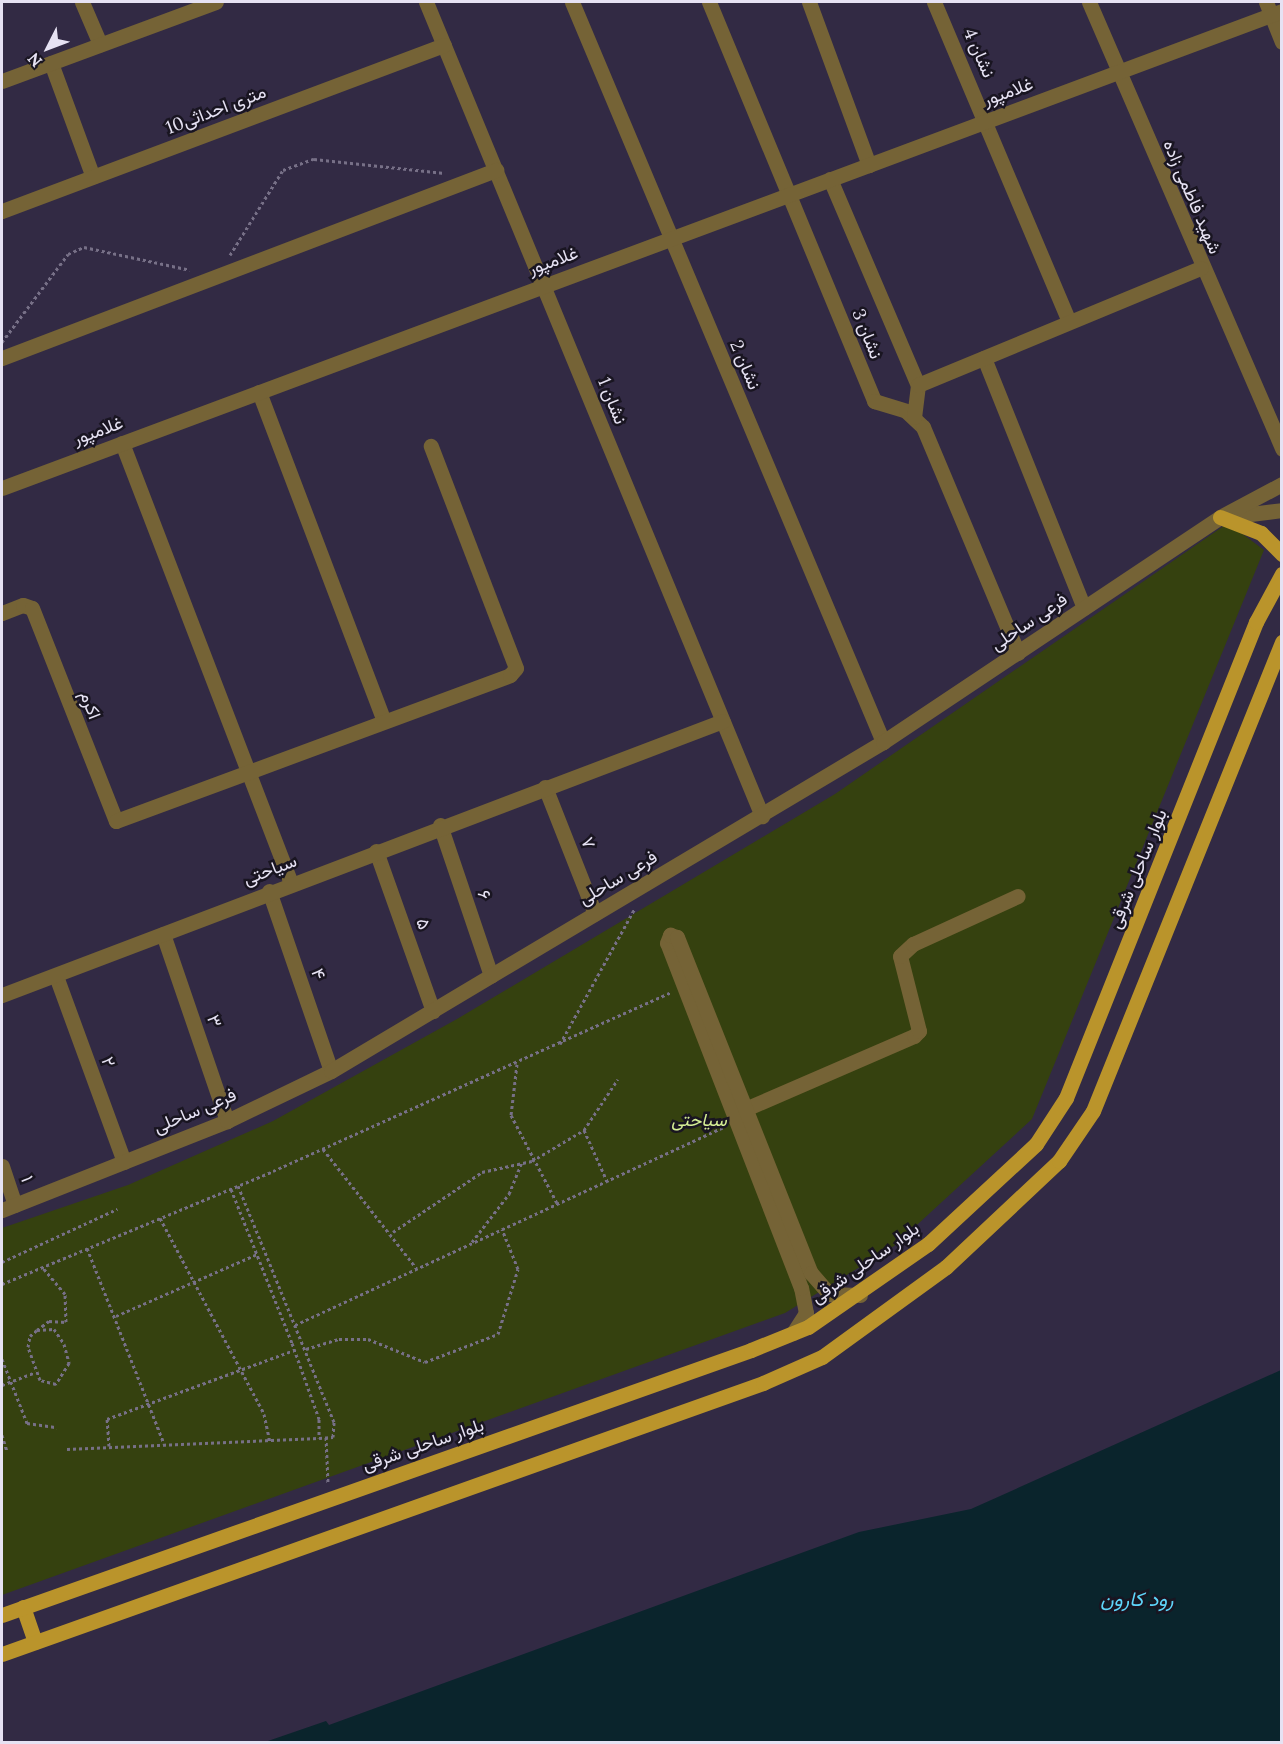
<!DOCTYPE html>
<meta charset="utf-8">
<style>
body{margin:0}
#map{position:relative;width:1283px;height:1744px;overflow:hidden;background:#322a44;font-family:Lora,Vazirmatn,serif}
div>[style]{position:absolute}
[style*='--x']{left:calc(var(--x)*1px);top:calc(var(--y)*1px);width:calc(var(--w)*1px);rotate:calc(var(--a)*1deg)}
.green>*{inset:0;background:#35410f}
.water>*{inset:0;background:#0a242c}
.path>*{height:3px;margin-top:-1.5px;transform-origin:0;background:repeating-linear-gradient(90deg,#777087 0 3px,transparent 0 6px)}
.minor>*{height:15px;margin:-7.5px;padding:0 7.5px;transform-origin:7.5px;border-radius:7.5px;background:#756336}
.major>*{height:15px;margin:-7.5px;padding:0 7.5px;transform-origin:7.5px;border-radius:7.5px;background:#ba942b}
span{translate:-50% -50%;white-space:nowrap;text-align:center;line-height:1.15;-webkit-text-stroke:5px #191521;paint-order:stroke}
.street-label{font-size:18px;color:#e6e2f3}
.park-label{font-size:18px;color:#d6ef95;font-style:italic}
.water-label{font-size:20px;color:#5ed5fa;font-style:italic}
.frame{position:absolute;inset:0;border:3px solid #e6e2f3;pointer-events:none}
.north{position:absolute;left:18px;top:18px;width:60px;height:60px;-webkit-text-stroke:4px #191521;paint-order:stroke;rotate:228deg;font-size:16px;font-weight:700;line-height:24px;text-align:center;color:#e6e2f3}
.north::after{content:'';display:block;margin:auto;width:21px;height:27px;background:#e6e2f3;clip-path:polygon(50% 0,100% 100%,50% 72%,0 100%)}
</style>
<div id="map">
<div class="green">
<i style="clip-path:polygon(1228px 523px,1264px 550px,1032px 1119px,894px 1246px,785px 1313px,2px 1595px,2px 1228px,128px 1185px,273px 1121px,457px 1019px,835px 794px)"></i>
</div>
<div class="water">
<i style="clip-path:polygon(1281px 1370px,1281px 1742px,265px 1742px,326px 1721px,329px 1725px,859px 1532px,971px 1509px)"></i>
</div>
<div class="path">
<i style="--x:230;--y:255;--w:100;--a:-58.1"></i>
<i style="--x:283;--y:170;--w:33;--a:-20"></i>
<i style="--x:314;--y:159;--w:131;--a:6.1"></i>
<i style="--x:2;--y:342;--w:110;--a:-53.1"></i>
<i style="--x:68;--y:254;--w:17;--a:-24"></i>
<i style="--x:84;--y:247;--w:108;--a:12.2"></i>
<i style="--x:560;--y:1044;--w:155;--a:-61.1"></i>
<i style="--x:517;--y:1064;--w:51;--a:96.7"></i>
<i style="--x:511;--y:1115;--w:99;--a:62.4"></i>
<i style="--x:584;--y:1130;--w:56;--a:65.7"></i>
<i style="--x:323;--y:1149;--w:152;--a:51.9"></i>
<i style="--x:231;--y:1189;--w:166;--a:68.4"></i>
<i style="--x:292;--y:1343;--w:81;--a:70.4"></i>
<i style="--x:319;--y:1419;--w:19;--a:90"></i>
<i style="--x:319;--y:1438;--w:14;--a:-4"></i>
<i style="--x:333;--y:1437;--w:15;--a:-86"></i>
<i style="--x:334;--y:1422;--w:255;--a:-112.1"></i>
<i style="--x:160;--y:1218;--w:222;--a:62"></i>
<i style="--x:264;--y:1414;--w:29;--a:78"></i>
<i style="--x:393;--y:1232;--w:107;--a:-34"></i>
<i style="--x:482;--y:1172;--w:51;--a:-12.4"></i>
<i style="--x:532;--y:1161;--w:61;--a:-30.8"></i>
<i style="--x:584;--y:1130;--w:61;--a:-56.3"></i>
<i style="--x:472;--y:1242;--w:61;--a:-52.4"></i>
<i style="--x:509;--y:1194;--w:35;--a:-68"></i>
<i style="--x:87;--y:1248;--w:210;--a:68.5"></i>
<i style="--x:2;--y:1262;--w:127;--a:-24.7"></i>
<i style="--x:2;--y:1284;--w:294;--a:-22.6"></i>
<i style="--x:273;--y:1171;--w:436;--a:-24.2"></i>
<i style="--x:116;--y:1316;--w:154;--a:-23.7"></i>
<i style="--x:295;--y:1325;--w:472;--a:-24.8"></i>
<i style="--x:37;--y:1330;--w:17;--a:-3"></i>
<i style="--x:54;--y:1329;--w:18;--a:56"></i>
<i style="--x:64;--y:1344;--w:20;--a:75"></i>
<i style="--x:69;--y:1363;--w:25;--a:122"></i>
<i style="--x:56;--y:1384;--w:16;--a:-166"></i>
<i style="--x:40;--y:1380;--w:35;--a:-110"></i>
<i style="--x:28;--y:1347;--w:11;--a:-80"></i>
<i style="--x:30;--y:1336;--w:9;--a:-41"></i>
<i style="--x:37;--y:1330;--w:15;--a:-37"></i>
<i style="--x:49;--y:1321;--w:17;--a:3"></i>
<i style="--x:66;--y:1322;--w:28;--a:-92"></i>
<i style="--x:65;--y:1294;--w:35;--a:-130"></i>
<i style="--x:306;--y:1349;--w:34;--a:-17"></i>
<i style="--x:339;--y:1339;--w:29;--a:0"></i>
<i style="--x:368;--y:1339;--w:61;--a:22"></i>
<i style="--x:425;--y:1362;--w:78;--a:-21"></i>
<i style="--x:498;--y:1334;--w:68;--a:-72.9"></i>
<i style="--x:518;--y:1269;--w:43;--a:-111.8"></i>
<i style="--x:2;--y:1359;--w:69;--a:68.7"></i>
<i style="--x:27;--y:1423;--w:30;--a:8"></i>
<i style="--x:2;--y:1385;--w:36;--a:-21"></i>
<i style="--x:2;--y:1435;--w:17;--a:73"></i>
<i style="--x:326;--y:1437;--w:46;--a:87.5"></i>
<i style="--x:109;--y:1446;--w:27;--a:-94"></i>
<i style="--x:107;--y:1419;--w:200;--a:-20.2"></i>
<i style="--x:67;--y:1449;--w:252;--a:-2.5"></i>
</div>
<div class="minor">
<i style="--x:82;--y:2;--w:46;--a:66.8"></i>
<i style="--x:426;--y:2;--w:881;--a:67.57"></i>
<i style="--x:572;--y:2;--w:803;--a:67.2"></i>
<i style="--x:709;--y:2;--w:432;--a:67.5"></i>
<i style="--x:874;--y:401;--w:34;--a:17"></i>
<i style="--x:906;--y:411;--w:23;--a:43"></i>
<i style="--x:923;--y:427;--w:245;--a:67.2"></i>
<i style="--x:809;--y:2;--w:174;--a:69.8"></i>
<i style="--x:934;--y:2;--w:347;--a:67.1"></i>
<i style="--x:1089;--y:2;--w:487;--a:66.6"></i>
<i style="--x:1266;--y:2;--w:43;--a:68.2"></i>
<i style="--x:51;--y:63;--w:121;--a:69.8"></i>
<i style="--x:2;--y:81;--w:228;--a:-20.3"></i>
<i style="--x:830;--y:179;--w:224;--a:66.9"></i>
<i style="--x:918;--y:385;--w:32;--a:97"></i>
<i style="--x:2;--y:211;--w:472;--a:-20.6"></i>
<i style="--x:2;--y:358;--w:529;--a:-20.84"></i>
<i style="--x:984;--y:358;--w:269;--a:68.2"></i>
<i style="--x:918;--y:385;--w:306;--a:-22.5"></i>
<i style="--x:259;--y:392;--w:352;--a:69.2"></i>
<i style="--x:122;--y:443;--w:471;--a:69"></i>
<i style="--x:2;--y:488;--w:1366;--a:-20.44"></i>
<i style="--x:1226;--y:517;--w:56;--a:-7.1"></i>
<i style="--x:2;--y:613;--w:22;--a:-21"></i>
<i style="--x:23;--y:605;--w:9;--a:18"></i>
<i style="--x:32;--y:608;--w:229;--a:68.5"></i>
<i style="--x:116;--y:821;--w:420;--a:-20.3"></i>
<i style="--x:510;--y:675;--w:9;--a:-49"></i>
<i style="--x:516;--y:668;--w:238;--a:-111"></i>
<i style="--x:545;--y:787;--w:136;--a:68.5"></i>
<i style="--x:440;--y:825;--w:159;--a:71.3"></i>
<i style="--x:376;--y:851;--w:170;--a:70.4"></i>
<i style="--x:269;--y:891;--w:190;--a:71"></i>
<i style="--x:163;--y:934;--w:198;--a:71.1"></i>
<i style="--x:56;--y:976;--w:198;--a:69.9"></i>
<i style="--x:2;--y:995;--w:771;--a:-20.81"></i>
<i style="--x:736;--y:1113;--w:194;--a:-23.4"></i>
<i style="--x:914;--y:1036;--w:7;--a:-45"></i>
<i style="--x:919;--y:1031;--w:77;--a:-104.2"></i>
<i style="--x:900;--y:956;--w:18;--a:-43"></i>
<i style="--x:913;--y:944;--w:115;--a:-24.6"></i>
<i style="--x:2;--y:1166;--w:41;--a:71.6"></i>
<i style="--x:2;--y:1210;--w:242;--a:-21.6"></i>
<i style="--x:227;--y:1121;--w:115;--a:-25.7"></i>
<i style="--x:331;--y:1071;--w:643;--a:-30.8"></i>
<i style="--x:883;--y:742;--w:405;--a:-33.7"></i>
<i style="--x:1220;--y:517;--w:70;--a:-28"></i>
<i style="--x:793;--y:1333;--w:24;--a:-57"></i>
<i style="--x:806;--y:1313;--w:25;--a:-101"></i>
<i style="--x:801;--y:1288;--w:370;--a:-111.2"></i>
<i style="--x:667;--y:943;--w:9;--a:-69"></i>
<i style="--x:670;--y:935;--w:7;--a:16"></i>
<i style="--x:677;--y:937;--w:362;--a:68.3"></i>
<i style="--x:811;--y:1273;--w:28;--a:49"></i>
<i style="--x:829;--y:1294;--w:31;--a:2"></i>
</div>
<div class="major">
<i style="--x:1220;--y:517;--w:44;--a:21.3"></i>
<i style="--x:1261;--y:533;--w:30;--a:45"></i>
<i style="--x:23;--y:1607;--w:37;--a:71"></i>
<i style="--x:2;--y:1615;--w:794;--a:-19.48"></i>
<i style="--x:751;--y:1350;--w:61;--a:-22"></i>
<i style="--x:808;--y:1327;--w:146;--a:-34.7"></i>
<i style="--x:928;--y:1244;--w:147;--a:-42.8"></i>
<i style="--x:1036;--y:1144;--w:55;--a:-56.9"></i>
<i style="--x:1066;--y:1098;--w:513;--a:-68.24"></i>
<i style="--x:1256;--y:622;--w:55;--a:-61.6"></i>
<i style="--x:2;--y:1654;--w:808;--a:-19.6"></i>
<i style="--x:763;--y:1383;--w:64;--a:-23.8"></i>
<i style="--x:822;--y:1357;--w:153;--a:-36"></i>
<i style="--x:946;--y:1267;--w:155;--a:-43.2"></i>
<i style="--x:1059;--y:1161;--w:60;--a:-55.8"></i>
<i style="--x:1093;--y:1111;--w:506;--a:-68.05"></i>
</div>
<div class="street-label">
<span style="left:979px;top:53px;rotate:66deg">نشان 4</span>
<span style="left:1008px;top:92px;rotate:-20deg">غلامپور</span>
<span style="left:216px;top:110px;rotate:-21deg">10متری احداثی</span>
<span style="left:1192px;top:197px;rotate:67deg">شهید فاطمی زاده</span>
<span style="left:553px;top:261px;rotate:-20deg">غلامپور</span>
<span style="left:867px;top:334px;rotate:68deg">نشان 3</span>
<span style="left:745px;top:365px;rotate:67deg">نشان 2</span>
<span style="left:612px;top:401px;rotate:68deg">نشان 1</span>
<span style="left:98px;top:431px;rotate:-20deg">غلامپور</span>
<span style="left:1029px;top:622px;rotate:-34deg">فرعی ساحلی</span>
<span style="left:90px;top:705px;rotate:69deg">اکرم</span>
<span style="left:588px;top:843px;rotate:69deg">۷</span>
<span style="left:1138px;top:869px;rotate:-68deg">بلوار ساحلی شرقی</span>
<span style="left:270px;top:870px;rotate:-21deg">سیاحتی</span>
<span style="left:618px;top:878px;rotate:-31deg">فرعی ساحلی</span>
<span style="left:484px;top:895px;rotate:71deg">۶</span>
<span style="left:423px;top:924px;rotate:71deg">۵</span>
<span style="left:318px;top:974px;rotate:71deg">۴</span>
<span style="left:214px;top:1021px;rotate:71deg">۳</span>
<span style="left:108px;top:1062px;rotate:70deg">۲</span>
<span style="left:195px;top:1111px;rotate:-23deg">فرعی ساحلی</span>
<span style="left:27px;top:1179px;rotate:72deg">۱</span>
<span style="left:865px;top:1263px;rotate:-35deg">بلوار ساحلی شرقی</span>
<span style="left:423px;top:1445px;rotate:-19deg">بلوار ساحلی شرقی</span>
</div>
<div class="park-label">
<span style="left:699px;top:1120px">سیاحتی</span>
</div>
<div class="water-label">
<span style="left:1137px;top:1598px">رود کارون</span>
</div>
<div class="frame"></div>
<div class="north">N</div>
</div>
